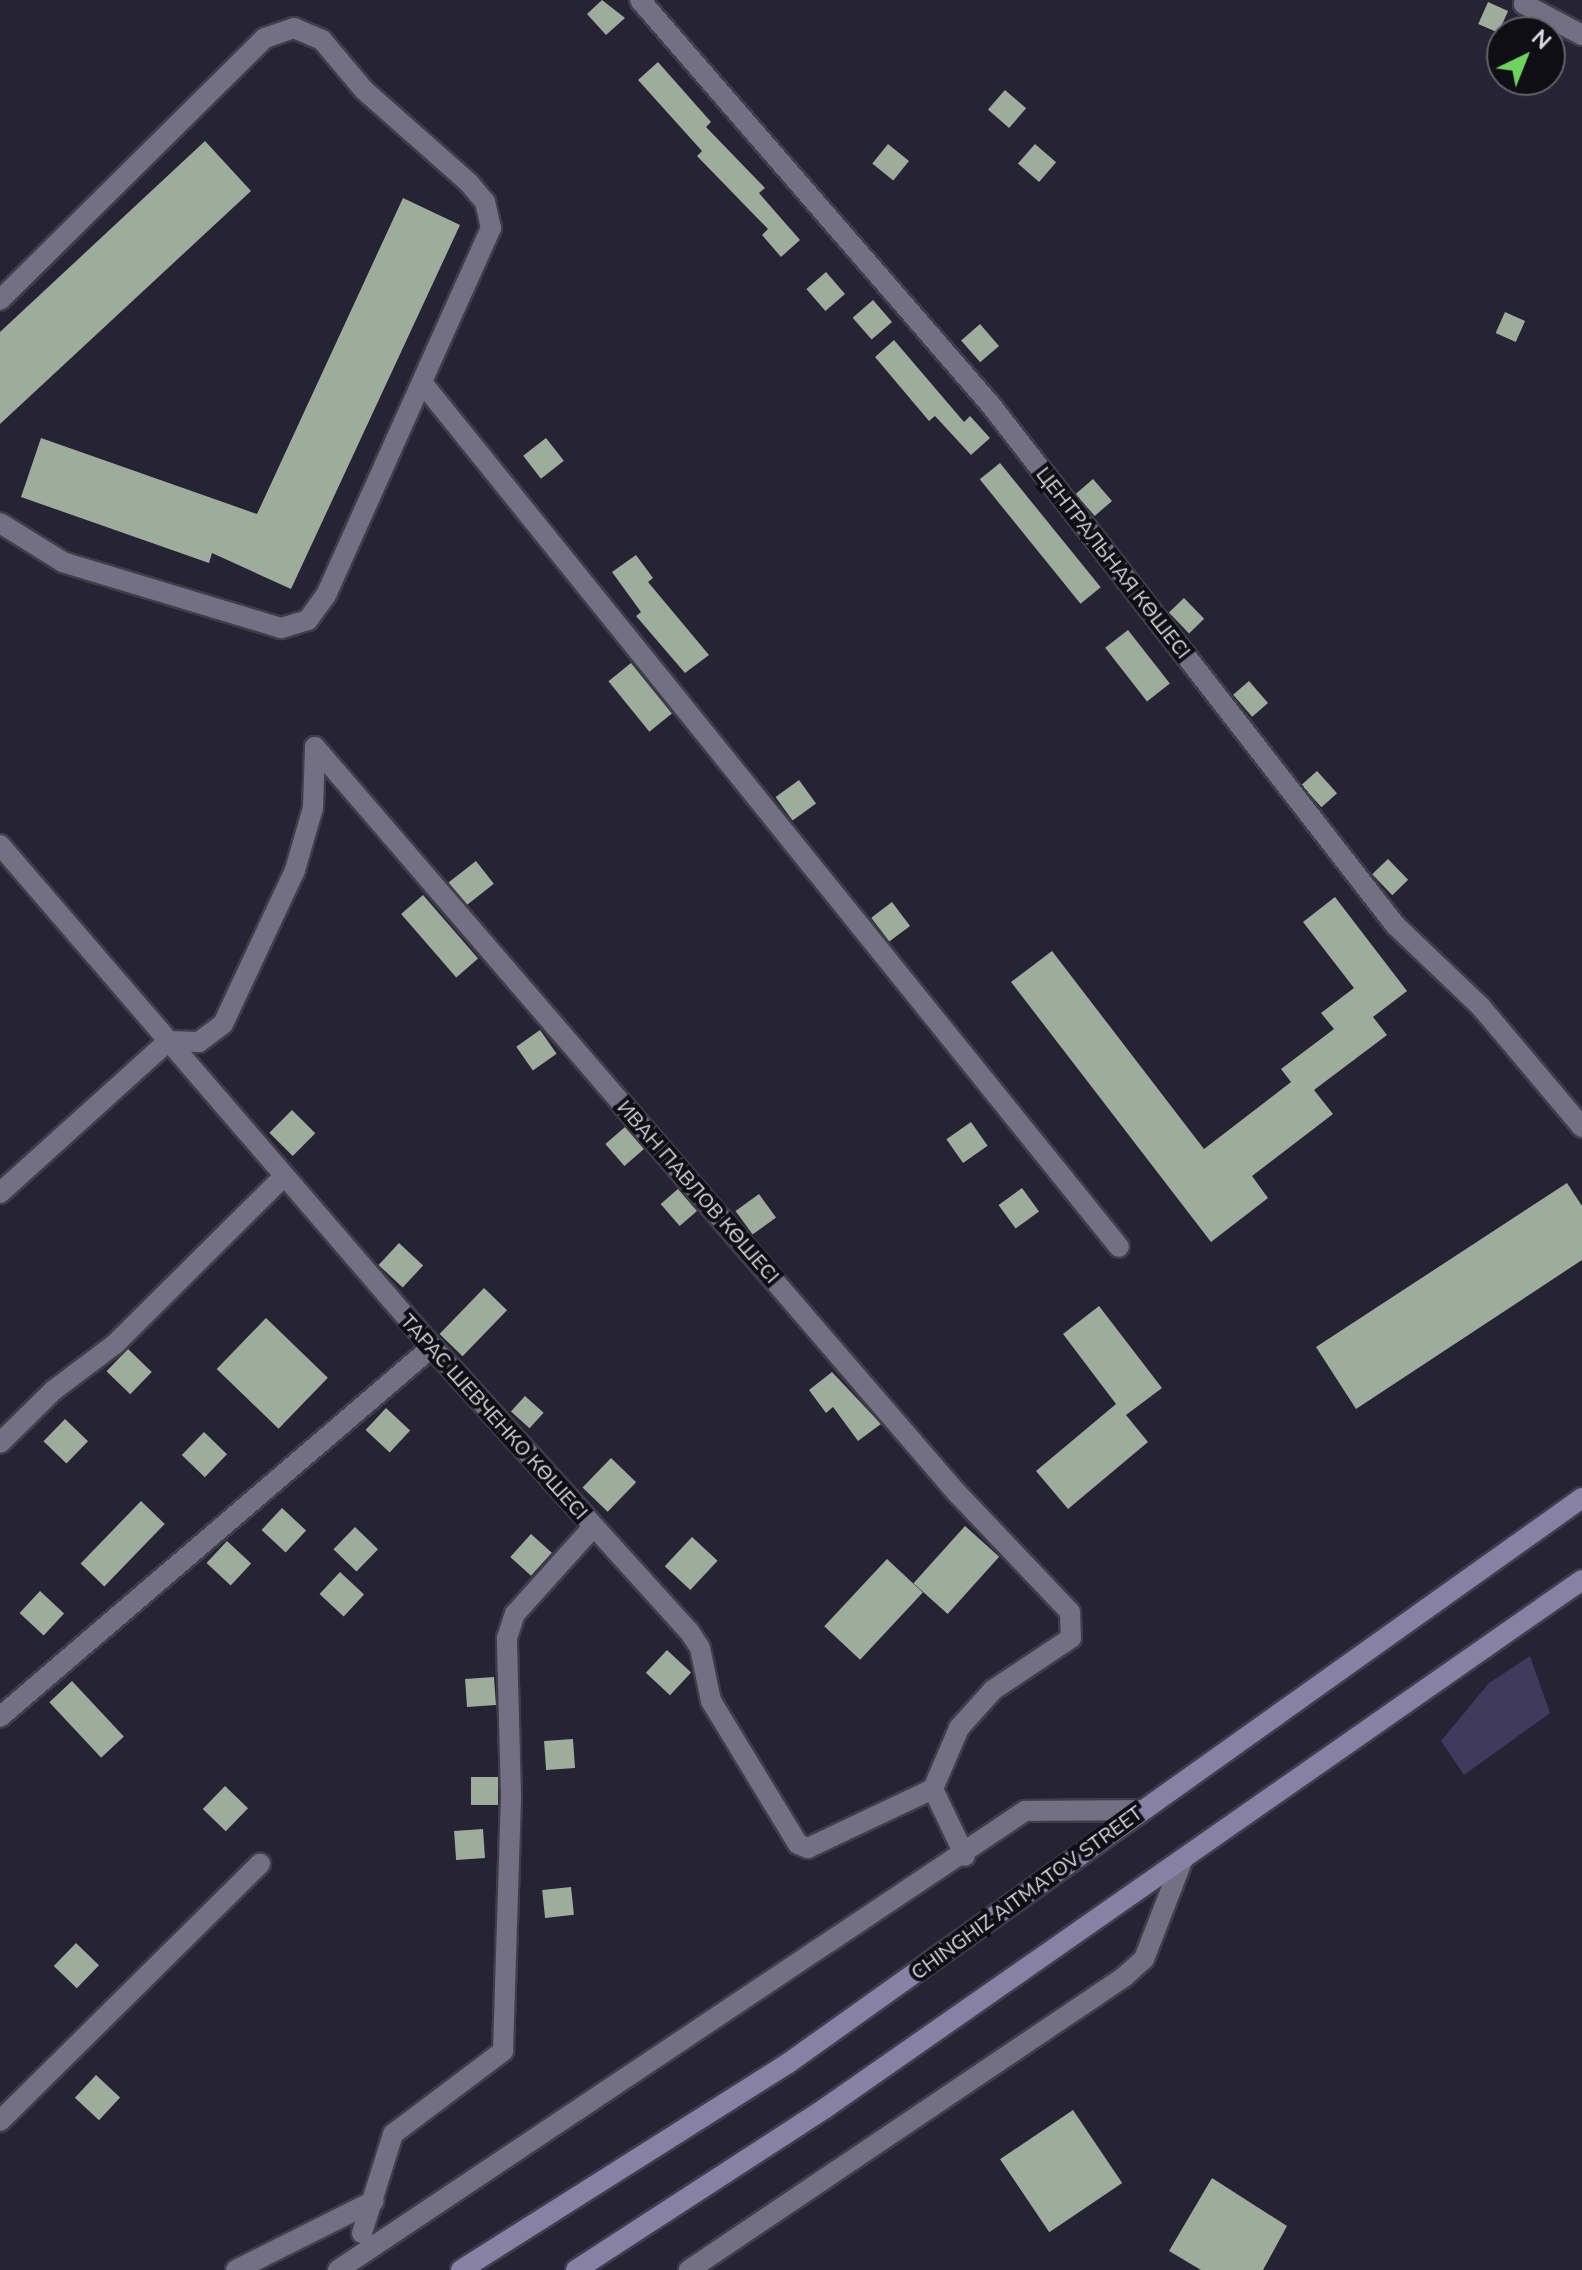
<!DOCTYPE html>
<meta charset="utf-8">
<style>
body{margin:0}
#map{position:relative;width:1582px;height:2270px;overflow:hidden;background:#262334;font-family:"Nunito Sans",sans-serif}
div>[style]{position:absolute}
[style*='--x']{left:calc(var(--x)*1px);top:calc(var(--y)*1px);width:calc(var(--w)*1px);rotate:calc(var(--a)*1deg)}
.green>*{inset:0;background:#403a5f}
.building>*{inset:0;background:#9ead9b;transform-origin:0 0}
.roads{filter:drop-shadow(2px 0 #403d4b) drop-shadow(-2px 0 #403d4b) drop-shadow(0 2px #403d4b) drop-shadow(0 -2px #403d4b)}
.minor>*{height:20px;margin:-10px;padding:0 10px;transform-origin:10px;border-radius:10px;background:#737084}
.secondary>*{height:20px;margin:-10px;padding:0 10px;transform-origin:10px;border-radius:10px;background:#8781a5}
span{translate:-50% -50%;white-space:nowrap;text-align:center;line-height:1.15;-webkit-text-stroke:8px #0f0e15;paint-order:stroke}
.street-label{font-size:20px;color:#dbd9e4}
.north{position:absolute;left:1486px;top:16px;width:80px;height:80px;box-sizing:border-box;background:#0f0e15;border:2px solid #615f68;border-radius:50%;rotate:43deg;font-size:22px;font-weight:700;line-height:32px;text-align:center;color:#dbd9e4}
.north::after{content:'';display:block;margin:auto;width:28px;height:36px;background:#6fd360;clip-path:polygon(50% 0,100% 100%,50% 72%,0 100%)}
</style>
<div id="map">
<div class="green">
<i style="clip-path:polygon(1530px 1656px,1550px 1713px,1464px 1775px,1441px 1741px,1489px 1683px)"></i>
</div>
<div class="building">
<i style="clip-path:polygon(602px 0,625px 18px,606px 35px,587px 14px)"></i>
<i style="left:1488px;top:2px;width:22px;height:24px;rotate:24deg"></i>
<i style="clip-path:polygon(658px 62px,711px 122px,706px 127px,765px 188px,759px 193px,800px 240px,781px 257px,762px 235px,768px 229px,697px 156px,702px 151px,638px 80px)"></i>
<i style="left:1005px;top:90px;width:28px;height:26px;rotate:41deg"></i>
<i style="clip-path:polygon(205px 141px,251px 191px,0 424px,0 332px)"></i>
<i style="left:888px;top:144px;width:27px;height:25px;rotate:39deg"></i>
<i style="left:1035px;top:144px;width:28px;height:26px;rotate:41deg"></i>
<i style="clip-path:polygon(403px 198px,460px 225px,291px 589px,212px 553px,209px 563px,21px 497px,41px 438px,257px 514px)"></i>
<i style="left:826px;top:272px;width:29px;height:26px;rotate:49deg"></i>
<i style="left:873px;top:300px;width:29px;height:27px;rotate:49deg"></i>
<i style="left:1505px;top:312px;width:22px;height:23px;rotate:24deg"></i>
<i style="left:980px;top:324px;width:29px;height:25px;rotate:49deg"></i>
<i style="clip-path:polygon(894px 340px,964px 422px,970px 416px,990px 438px,971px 455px,935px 416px,929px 421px,875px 357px)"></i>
<i style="left:546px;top:438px;width:29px;height:29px;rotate:52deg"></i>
<i style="left:1000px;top:463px;width:160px;height:26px;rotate:51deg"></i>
<i style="left:1093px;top:479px;width:29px;height:23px;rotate:49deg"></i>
<i style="clip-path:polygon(636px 555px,653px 578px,648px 582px,709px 655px,685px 673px,636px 616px,641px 612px,612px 572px)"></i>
<i style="left:1184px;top:598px;width:29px;height:21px;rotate:46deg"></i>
<i style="left:1128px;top:630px;width:68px;height:29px;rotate:52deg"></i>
<i style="left:631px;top:663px;width:65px;height:29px;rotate:51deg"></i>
<i style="left:1249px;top:681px;width:29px;height:21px;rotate:49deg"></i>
<i style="left:1317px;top:771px;width:30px;height:21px;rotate:48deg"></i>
<i style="left:799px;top:780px;width:29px;height:29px;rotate:54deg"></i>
<i style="left:1388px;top:859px;width:29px;height:22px;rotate:46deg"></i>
<i style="left:476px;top:861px;width:29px;height:35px;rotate:52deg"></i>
<i style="left:423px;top:895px;width:84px;height:29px;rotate:49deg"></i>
<i style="clip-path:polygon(1335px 897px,1407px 991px,1373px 1017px,1387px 1035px,1314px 1090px,1333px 1114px,1252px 1176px,1268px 1198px,1211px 1242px,1011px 982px,1052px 951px,1204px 1149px,1291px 1082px,1281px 1069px,1334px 1029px,1321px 1013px,1354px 988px,1303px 922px)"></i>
<i style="left:892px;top:902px;width:30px;height:26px;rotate:53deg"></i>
<i style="left:540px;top:1030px;width:29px;height:29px;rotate:55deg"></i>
<i style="left:292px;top:1110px;width:33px;height:32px;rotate:45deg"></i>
<i style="left:971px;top:1122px;width:29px;height:30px;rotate:55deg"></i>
<i style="left:625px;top:1127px;width:29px;height:26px;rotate:49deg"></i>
<i style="clip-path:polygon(1567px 1183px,1582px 1206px,1582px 1260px,1356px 1409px,1316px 1347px)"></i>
<i style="left:1022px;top:1188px;width:29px;height:29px;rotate:54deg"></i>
<i style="left:678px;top:1189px;width:29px;height:23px;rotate:49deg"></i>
<i style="left:759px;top:1194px;width:29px;height:29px;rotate:54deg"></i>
<i style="left:399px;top:1243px;width:33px;height:30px;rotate:43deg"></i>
<i style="left:484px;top:1288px;width:32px;height:64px;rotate:44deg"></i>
<i style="clip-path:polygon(1099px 1306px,1162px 1388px,1126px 1415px,1148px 1442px,1068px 1509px,1036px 1471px,1116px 1404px,1063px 1334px)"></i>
<i style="left:266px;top:1318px;width:86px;height:71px;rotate:44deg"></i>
<i style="left:128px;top:1349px;width:33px;height:31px;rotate:44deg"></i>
<i style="clip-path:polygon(832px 1372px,881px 1424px,858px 1441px,833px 1407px,826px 1413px,809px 1390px)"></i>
<i style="left:525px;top:1396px;width:25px;height:21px;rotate:42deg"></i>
<i style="left:386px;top:1408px;width:33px;height:30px;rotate:43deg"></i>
<i style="left:65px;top:1419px;width:32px;height:31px;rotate:44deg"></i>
<i style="left:204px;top:1432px;width:32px;height:32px;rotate:44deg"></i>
<i style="left:611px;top:1458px;width:35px;height:41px;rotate:44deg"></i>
<i style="left:141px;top:1501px;width:33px;height:87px;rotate:44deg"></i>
<i style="left:282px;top:1508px;width:33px;height:30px;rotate:43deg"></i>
<i style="left:965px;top:1526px;width:46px;height:77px;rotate:42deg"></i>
<i style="left:355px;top:1527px;width:32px;height:31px;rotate:44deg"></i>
<i style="left:531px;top:1534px;width:28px;height:31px;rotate:42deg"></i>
<i style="left:692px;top:1537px;width:35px;height:40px;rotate:43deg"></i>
<i style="left:227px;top:1541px;width:33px;height:30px;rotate:43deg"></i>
<i style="left:887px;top:1559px;width:49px;height:92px;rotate:43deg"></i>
<i style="left:340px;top:1572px;width:33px;height:30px;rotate:43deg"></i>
<i style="left:40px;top:1591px;width:33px;height:30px;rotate:43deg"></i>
<i style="left:667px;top:1650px;width:33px;height:31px;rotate:43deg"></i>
<i style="left:494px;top:1677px;width:28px;height:29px;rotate:86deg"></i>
<i style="left:72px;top:1681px;width:76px;height:31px;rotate:47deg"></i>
<i style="left:573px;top:1739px;width:29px;height:29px;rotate:86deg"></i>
<i style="left:498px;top:1777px;width:28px;height:27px;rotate:90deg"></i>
<i style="left:225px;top:1786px;width:32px;height:32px;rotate:44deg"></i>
<i style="left:483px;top:1829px;width:29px;height:29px;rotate:86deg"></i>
<i style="left:571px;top:1887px;width:28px;height:29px;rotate:84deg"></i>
<i style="left:76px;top:1943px;width:32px;height:32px;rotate:44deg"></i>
<i style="left:96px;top:2075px;width:33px;height:31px;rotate:43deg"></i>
<i style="left:1073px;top:2110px;width:88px;height:88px;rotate:56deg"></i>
<i style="clip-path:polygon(1212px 2178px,1287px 2226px,1263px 2270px,1201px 2270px,1169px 2251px)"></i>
</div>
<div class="roads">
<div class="minor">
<i style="--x:640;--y:0;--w:535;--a:49.1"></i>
<i style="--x:990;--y:404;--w:661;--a:52.13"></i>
<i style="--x:1396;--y:926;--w:117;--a:43.6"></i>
<i style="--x:1481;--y:1007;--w:157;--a:49.9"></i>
<i style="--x:1527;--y:0;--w:5;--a:127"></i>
<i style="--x:1524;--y:4;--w:66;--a:28.1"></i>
<i style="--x:0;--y:300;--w:373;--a:-44.7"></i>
<i style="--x:265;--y:38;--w:31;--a:-19"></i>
<i style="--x:294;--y:28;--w:30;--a:23"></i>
<i style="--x:322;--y:40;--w:65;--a:50"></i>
<i style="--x:364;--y:90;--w:140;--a:41.5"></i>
<i style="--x:469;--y:183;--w:25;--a:50"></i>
<i style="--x:485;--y:202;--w:27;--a:77"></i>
<i style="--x:491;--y:228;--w:402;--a:114.2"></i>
<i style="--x:326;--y:595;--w:31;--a:126"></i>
<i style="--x:308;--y:620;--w:28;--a:163"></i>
<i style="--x:281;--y:628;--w:228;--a:-163.2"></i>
<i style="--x:63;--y:562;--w:74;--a:-148.2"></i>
<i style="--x:424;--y:385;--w:1107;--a:51.12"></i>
<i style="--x:315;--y:747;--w:984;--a:49.29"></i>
<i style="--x:957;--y:1493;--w:164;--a:46.5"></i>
<i style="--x:1070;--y:1612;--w:26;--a:88"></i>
<i style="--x:1071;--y:1638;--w:94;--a:146.3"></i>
<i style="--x:993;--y:1690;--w:51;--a:131.8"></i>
<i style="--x:959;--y:1728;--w:66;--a:113.1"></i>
<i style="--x:0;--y:845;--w:662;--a:49.29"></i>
<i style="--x:432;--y:1347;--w:383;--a:47.9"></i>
<i style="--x:689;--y:1631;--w:20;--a:57"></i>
<i style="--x:700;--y:1648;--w:54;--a:78.3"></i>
<i style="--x:711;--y:1701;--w:167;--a:58.7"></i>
<i style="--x:798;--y:1844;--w:11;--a:22"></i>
<i style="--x:808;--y:1848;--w:138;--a:-25.3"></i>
<i style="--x:933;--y:1789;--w:74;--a:64.5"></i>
<i style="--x:0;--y:1193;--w:227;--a:-42.1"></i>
<i style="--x:168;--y:1041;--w:31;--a:2"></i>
<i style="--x:199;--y:1042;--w:30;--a:-37"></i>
<i style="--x:223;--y:1024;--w:170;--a:-64.9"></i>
<i style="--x:295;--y:870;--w:65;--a:-73.8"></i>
<i style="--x:313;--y:808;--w:61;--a:-88.1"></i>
<i style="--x:0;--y:1443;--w:76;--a:-44.5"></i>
<i style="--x:54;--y:1390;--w:76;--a:-37"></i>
<i style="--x:115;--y:1344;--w:238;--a:-44.8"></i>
<i style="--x:0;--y:1717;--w:569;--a:-40.58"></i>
<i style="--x:0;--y:2121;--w:366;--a:-44.7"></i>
<i style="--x:362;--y:2233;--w:104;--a:-72.6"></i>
<i style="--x:393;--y:2134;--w:138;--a:-37"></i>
<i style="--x:503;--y:2051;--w:255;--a:-88.2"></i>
<i style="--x:511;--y:1796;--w:158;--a:-91.5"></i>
<i style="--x:507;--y:1638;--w:25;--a:-72"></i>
<i style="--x:515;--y:1614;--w:117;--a:-48.1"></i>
<i style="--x:236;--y:2270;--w:154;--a:-26.6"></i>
<i style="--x:338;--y:2270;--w:826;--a:-33.75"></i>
<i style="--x:1025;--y:1811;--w:117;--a:-0.5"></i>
<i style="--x:689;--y:2270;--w:524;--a:-33.96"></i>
<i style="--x:1124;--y:1977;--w:27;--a:-42"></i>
<i style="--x:1144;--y:1959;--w:107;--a:-68.7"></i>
</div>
<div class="secondary">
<i style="--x:461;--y:2270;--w:386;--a:-32.3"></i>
<i style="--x:787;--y:2064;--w:976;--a:-35.45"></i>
<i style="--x:576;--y:2270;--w:296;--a:-33"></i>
<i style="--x:824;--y:2109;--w:924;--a:-34.91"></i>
</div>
</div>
<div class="street-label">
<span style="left:1113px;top:563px;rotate:52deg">ЦЕНТРАЛЬНАЯ КӨШЕСІ</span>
<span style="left:698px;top:1192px;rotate:49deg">ИВАН ПАВЛОВ КӨШЕСІ</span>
<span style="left:494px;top:1417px;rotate:48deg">ТАРАС ШЕВЧЕНКО КӨШЕСІ</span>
<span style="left:1027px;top:1893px;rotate:-36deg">CHINGHIZ AITMATOV STREET</span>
</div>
<div class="north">N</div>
</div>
